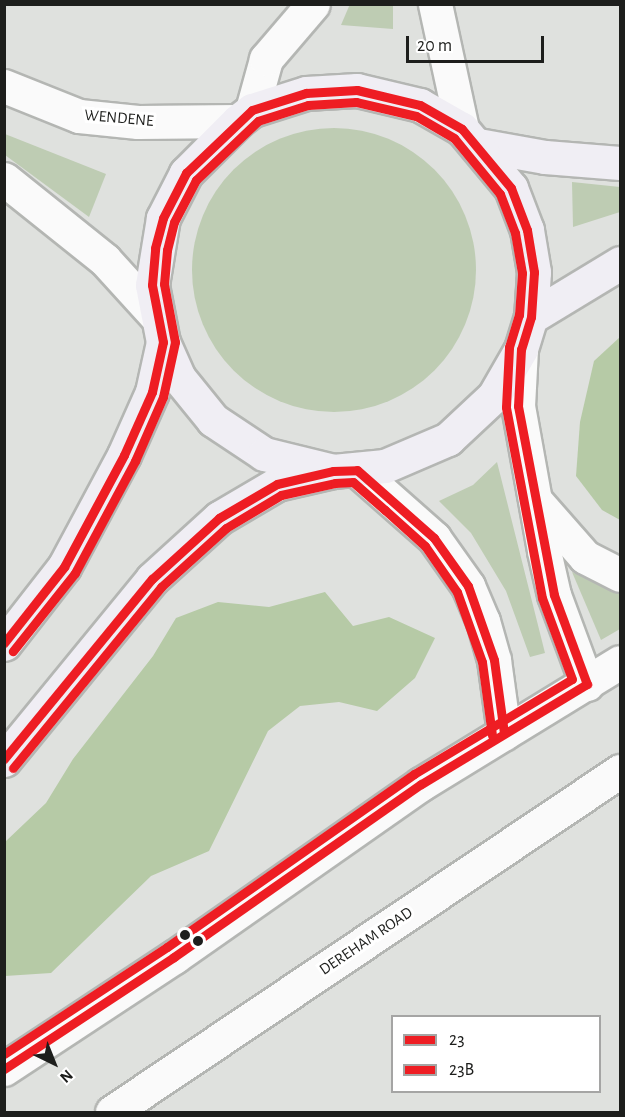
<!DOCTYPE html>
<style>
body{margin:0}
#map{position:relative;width:625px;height:1117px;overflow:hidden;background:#dfe1de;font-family:"Alegreya Sans",sans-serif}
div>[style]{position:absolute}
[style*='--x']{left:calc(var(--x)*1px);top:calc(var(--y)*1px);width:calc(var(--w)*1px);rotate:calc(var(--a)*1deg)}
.green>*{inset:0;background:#beccb3}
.round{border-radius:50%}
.forest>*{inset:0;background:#b6caa6}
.roads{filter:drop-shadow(2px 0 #b4b6b3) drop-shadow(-2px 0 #b4b6b3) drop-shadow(0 2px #b4b6b3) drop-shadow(0 -2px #b4b6b3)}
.minor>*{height:33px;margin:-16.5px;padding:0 16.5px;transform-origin:16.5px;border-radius:16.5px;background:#fafafa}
.trunk>*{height:33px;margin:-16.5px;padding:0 16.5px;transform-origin:16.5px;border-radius:16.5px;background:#f0eef4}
.bus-1>*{height:9px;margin:-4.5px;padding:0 4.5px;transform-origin:4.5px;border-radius:4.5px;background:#ee1d23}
.bus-2>*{height:9px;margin:-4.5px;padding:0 4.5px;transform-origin:4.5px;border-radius:4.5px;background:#ee1d23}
.dots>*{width:16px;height:16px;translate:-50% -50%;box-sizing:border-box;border:3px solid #fff;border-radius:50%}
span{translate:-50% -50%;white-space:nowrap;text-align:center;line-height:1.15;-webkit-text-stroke:6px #fff;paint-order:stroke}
.street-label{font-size:16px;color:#1d1e1c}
.frame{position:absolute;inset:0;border:6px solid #1d1e1c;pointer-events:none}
.legend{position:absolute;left:391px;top:1015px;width:210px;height:78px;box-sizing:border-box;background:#fff;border:2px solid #a5a5a4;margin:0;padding:8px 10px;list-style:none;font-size:18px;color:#1d1e1c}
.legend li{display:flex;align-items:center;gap:12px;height:30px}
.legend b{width:30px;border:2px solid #a5a5a4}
.north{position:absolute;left:24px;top:1033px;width:60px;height:60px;-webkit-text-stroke:4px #fff;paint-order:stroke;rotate:137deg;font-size:16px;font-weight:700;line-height:24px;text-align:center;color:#1d1e1c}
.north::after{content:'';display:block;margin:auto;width:21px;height:27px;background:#1d1e1c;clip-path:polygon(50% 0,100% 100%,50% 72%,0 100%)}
.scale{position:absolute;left:406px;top:36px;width:138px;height:27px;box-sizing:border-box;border:3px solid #1d1e1c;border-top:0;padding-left:8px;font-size:18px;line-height:21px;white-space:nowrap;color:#1d1e1c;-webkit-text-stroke:4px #fff;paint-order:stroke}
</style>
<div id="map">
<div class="green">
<i style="clip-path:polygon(350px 4px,393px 5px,393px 29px,341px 25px)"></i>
<i class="round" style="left:192px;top:128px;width:284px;height:284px"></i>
<i style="clip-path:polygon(5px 134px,106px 174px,89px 217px,5px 155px)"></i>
<i style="clip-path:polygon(572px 182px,620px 187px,620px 212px,573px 227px)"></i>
<i style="clip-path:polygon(497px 462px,545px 653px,530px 657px,506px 591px,471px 533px,439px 501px,473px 485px)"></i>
<i style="clip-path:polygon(572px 572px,620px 594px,620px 629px,601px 640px)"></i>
</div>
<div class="forest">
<i style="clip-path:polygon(620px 337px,620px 520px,602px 510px,576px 476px,580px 422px,594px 361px)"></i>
<i style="clip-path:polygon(325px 592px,353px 626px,389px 617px,435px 638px,415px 678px,377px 711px,339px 702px,300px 706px,268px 731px,209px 851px,151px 876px,51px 973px,5px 976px,5px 842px,46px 803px,73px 759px,153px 656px,176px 618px,218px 602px,269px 607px)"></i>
</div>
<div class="roads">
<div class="minor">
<i style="--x:435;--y:4;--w:128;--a:77.8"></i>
<i style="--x:4;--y:86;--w:81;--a:21.8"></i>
<i style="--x:79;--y:116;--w:59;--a:5.8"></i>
<i style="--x:138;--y:122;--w:100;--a:-0.6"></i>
<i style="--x:252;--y:110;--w:53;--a:-74.6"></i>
<i style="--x:266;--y:59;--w:72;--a:-49.5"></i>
<i style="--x:4;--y:179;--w:129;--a:38.7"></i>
<i style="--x:105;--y:260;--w:74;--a:47.7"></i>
<i style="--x:521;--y:349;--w:57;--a:93"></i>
<i style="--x:518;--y:406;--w:147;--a:79.8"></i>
<i style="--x:544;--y:551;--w:45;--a:77.2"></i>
<i style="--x:554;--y:595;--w:95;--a:69.7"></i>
<i style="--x:357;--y:470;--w:103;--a:41.4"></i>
<i style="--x:434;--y:538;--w:59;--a:54.7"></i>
<i style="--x:468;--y:586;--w:38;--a:67"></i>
<i style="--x:483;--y:621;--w:41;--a:74.2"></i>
<i style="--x:494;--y:660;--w:74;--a:82.2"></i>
<i style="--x:536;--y:501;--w:74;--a:48.8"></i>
<i style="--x:585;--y:557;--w:39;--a:27"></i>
<i style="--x:4;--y:1069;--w:204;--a:-33.4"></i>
<i style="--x:174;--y:957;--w:302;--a:-35"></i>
<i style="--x:421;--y:784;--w:233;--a:-31.5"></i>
<i style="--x:112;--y:1112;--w:612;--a:-33.87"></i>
</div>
<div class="trunk">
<i style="--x:478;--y:145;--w:68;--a:10.2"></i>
<i style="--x:545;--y:157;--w:75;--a:4.6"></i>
<i style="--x:531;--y:317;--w:104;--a:-31.2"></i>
<i style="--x:4;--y:644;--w:98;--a:-52.1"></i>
<i style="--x:64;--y:567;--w:127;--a:-61.8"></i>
<i style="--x:124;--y:455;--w:69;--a:-66"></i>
<i style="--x:152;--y:392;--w:51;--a:-77.6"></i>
<i style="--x:4;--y:760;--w:234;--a:-50.7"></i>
<i style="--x:152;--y:579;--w:91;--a:-42.3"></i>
<i style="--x:219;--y:518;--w:67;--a:-30.4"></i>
<i style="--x:277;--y:484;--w:57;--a:-13.1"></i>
<i style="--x:333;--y:471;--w:52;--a:-5.5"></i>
<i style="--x:385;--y:466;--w:69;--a:-23.2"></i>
<i style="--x:448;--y:439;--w:63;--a:-43.1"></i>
<i style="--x:494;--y:396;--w:54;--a:-60.1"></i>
<i style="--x:521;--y:349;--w:34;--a:-73"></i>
<i style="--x:531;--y:317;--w:45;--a:-86.2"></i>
<i style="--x:534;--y:272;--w:43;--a:-99.5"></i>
<i style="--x:527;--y:230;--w:45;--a:-110.9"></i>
<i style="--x:511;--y:188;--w:77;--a:-129.7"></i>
<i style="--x:462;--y:129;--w:48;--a:-150.3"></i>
<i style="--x:420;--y:105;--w:65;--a:-166.6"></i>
<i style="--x:357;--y:90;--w:51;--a:176.6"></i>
<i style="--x:306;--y:93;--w:57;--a:162.5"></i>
<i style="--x:252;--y:110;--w:18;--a:142"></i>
<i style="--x:238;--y:121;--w:74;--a:135"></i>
<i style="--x:186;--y:173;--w:51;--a:117.1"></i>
<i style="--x:163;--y:218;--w:68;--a:99.3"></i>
<i style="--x:152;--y:285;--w:58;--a:79.1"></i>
<i style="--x:163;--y:342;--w:39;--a:66"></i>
<i style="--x:179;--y:378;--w:54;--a:51"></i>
<i style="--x:213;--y:420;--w:61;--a:33.7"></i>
<i style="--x:264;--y:454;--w:71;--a:13.8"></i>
</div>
</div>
<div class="bus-1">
<i style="--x:4;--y:643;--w:97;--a:-51.7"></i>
<i style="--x:64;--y:567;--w:127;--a:-61.8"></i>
<i style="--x:124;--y:455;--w:69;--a:-66"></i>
<i style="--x:152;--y:392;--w:51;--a:-77.6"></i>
<i style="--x:163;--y:342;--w:58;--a:-100.9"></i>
<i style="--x:152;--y:285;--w:37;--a:-85"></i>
<i style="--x:155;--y:248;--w:31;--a:-75"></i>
<i style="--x:163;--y:218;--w:51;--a:-62.9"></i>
<i style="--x:186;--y:173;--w:91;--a:-43.7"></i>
<i style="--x:252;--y:110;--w:57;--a:-17.5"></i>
<i style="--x:306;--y:93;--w:51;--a:-3.4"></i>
<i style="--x:357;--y:90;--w:65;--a:13.4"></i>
<i style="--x:420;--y:105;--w:48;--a:29.7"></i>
<i style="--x:462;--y:129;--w:77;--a:50.3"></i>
<i style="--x:511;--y:188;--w:45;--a:69.1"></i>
<i style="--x:527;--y:230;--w:43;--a:80.5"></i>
<i style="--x:534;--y:272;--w:45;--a:93.8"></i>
<i style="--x:531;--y:317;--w:34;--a:107"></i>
<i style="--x:521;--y:349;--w:57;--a:93"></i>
<i style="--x:518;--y:406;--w:192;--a:79.2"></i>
<i style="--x:554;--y:595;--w:95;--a:69.7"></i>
<i style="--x:587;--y:684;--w:194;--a:148.9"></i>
<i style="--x:421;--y:784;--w:302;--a:145"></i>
<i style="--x:174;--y:957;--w:204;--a:146.6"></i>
<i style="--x:4;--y:759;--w:233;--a:-50.6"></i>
<i style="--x:152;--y:579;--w:91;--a:-42.3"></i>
<i style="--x:219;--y:518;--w:67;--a:-30.4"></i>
<i style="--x:277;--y:484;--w:57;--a:-13.1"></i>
<i style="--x:333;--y:471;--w:24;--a:-2"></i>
<i style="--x:357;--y:470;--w:103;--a:41.4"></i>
<i style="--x:434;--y:538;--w:59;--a:54.7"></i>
<i style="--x:468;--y:586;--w:78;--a:70.6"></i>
<i style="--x:494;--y:660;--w:74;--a:82.2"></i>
</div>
<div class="bus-2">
<i style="--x:13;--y:768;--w:234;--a:-50.7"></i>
<i style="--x:161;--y:587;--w:88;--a:-42.2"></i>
<i style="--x:226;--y:528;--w:64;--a:-31"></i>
<i style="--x:281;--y:495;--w:55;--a:-12.5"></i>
<i style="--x:335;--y:483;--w:18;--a:-3"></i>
<i style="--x:353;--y:482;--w:43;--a:41.2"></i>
<i style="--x:385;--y:510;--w:54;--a:42"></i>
<i style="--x:425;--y:546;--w:56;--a:55.2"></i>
<i style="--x:457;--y:592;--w:74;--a:70.3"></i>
<i style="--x:482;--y:662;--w:74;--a:82.2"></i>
<i style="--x:4;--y:1054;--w:195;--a:-33.3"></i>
<i style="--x:167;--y:947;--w:302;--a:-35"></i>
<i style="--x:414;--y:774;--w:184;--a:-31"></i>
<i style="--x:572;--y:679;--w:86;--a:-110.3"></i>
<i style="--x:542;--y:598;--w:194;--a:-100.7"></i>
<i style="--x:506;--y:407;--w:60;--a:-87.1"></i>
<i style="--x:509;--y:347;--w:34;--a:-73"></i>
<i style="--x:519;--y:315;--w:42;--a:-85.9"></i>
<i style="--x:522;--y:273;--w:41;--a:-99.9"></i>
<i style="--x:515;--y:233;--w:42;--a:-111"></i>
<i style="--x:500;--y:194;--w:72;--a:-129.4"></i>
<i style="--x:454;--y:138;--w:44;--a:-149.9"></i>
<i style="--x:416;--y:116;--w:62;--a:-166.9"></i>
<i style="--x:356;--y:102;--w:48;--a:176.4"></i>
<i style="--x:308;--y:105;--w:52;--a:162.3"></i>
<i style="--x:258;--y:121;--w:86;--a:136.4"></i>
<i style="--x:196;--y:180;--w:47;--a:117.6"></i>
<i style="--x:174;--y:222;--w:29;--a:104"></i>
<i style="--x:167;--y:250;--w:34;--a:95"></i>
<i style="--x:164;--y:284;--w:59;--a:79.3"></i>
<i style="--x:175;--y:342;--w:56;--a:102.3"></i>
<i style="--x:163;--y:397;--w:70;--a:113.6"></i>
<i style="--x:135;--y:461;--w:127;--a:118.2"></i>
<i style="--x:75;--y:573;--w:100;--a:128.5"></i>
</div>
<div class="dots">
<i style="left:185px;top:935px;background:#1d1e1c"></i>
<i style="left:198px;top:941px;background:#1d1e1c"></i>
</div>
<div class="street-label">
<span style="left:119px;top:118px;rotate:5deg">WENDENE</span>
<span style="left:366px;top:941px;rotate:-34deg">DEREHAM ROAD</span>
</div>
<div class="frame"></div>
<ul class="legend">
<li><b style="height:8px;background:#ee1d23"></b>23</li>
<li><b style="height:8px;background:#ee1d23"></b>23B</li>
</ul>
<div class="north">N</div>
<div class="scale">20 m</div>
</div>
